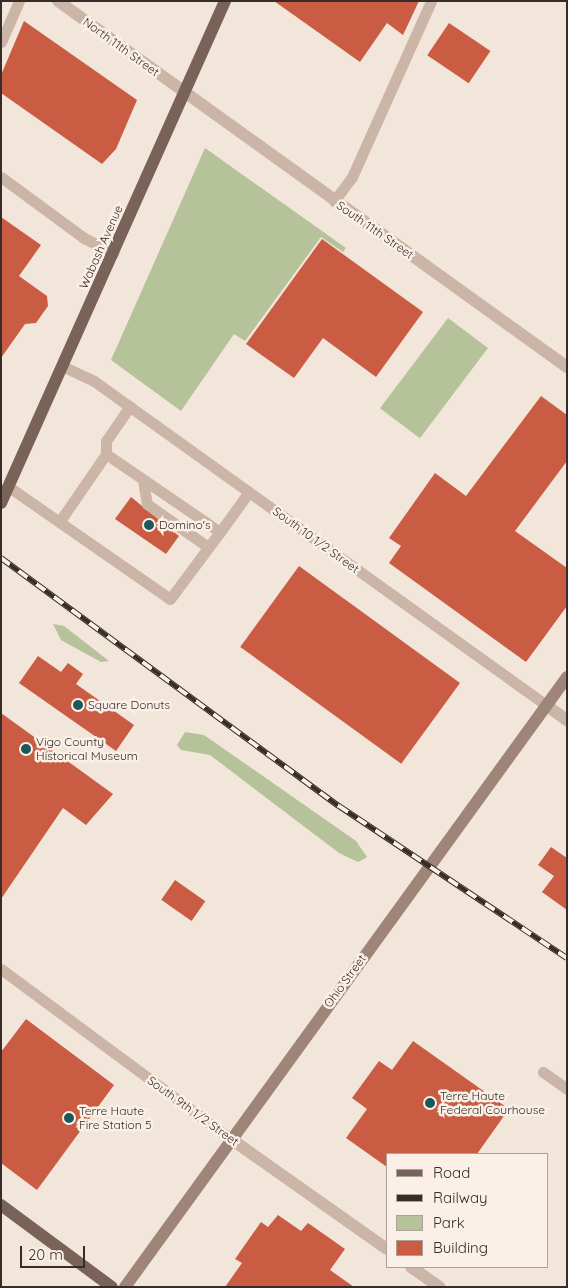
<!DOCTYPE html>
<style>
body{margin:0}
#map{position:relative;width:568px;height:1288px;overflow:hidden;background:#f2e6db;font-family:Quicksand,sans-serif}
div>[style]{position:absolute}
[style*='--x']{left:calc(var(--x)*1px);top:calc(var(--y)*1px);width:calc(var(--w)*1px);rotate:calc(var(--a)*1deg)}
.green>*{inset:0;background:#b6c29a;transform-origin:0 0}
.building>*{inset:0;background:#c95c42;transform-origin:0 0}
.lane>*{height:11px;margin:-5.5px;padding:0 5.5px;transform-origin:5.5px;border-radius:5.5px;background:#cbb5a6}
.street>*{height:12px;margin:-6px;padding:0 6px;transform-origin:6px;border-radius:6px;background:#cbb5a6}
.secondary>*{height:12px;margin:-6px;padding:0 6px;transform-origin:6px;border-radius:6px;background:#9f8478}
.primary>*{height:12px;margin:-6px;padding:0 6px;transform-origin:6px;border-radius:6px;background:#796258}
.rail>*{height:5.5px;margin-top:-2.75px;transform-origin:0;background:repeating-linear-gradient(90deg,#faf0e7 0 11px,#372c27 0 22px);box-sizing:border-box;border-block:1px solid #372c27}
.dots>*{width:14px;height:14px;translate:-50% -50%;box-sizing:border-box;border:2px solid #faf0e7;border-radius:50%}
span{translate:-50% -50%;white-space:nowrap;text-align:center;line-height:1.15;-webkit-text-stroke:5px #faf0e7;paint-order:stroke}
.street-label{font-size:12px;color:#372c27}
.poi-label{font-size:12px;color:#372c27}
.left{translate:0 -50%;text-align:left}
.frame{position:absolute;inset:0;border:2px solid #372c27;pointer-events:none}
.legend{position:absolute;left:386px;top:1153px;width:162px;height:115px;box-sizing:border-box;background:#faf0e7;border:1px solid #aca29a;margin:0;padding:6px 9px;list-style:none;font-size:15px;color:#372c27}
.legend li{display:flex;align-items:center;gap:10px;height:25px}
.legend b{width:25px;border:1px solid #aca29a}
.scale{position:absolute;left:20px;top:1246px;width:65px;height:22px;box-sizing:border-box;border:2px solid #372c27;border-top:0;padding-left:6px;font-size:15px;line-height:18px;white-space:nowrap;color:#372c27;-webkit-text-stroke:4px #faf0e7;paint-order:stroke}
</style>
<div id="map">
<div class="green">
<i style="clip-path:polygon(205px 148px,346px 248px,343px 252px,321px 237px,245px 341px,234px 334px,181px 411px,111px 360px)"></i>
<i style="left:448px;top:318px;width:50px;height:113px;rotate:37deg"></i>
<i style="clip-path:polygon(53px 624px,64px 626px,109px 661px,101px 662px,61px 640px)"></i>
<i style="clip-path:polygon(185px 732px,204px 735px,356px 841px,367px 857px,358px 862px,339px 853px,210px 755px,181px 750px,177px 745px)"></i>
</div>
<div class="building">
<i style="clip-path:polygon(274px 1px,419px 1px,403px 35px,387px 23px,360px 62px)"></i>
<i style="clip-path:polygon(24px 21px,137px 100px,116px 149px,102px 164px,1px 93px,1px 75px)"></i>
<i style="left:449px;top:23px;width:50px;height:39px;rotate:34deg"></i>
<i style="clip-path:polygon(1px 217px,41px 245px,19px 276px,47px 296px,48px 306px,36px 323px,25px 324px,1px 358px)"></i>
<i style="clip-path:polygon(322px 239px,423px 312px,376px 377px,323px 338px,294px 378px,246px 344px)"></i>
<i style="clip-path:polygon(541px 396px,567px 415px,567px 461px,515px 531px,567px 568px,567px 606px,526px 662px,389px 563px,401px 546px,389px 538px,435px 473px,466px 496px)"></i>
<i style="clip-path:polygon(131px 497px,179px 536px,166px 554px,115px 519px)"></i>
<i style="left:299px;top:566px;width:199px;height:100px;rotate:36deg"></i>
<i style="clip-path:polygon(38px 656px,61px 672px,68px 663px,83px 674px,76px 684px,134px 725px,116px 751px,19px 683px)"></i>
<i style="clip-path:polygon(1px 713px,113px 794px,86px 825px,63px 808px,1px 899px)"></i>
<i style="clip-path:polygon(551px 847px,567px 858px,567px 910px,542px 892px,554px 876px,538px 865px)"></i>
<i style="left:175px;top:880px;width:37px;height:24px;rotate:35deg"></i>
<i style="clip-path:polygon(26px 1019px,114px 1085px,37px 1190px,1px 1163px,1px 1052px)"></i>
<i style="clip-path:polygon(413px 1041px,509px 1109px,477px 1154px,387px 1154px,387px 1167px,346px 1138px,367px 1109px,352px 1098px,379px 1061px,392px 1070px)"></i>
<i style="clip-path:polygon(278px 1215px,301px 1231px,308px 1223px,345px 1249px,330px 1270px,354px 1287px,225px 1287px,242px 1263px,235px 1259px,261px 1222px,268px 1227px)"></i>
</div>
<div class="lane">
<i style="--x:1;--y:42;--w:45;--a:-66.3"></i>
<i style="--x:1;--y:177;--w:103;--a:36.3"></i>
<i style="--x:84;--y:238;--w:33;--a:27"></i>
<i style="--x:334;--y:201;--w:30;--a:-53"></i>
<i style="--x:352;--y:177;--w:193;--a:-65.8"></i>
<i style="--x:62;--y:366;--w:35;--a:25"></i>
<i style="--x:94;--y:381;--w:556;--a:35.63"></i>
<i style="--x:106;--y:454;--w:13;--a:-90"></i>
<i style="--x:106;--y:441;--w:42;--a:-55.6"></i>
<i style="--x:143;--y:480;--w:24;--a:81"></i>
<i style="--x:147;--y:504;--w:75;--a:35.2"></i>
<i style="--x:9;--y:487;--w:196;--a:34.8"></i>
<i style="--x:170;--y:599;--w:84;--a:-53.3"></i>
<i style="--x:220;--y:532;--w:138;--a:-145.6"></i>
<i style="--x:106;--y:454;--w:81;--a:124.5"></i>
<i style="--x:220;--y:532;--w:49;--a:-54.1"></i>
<i style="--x:1;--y:969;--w:286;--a:36.5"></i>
<i style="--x:543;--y:1072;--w:29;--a:35"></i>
</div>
<div class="street">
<i style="--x:58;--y:1;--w:627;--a:35.72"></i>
<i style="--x:546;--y:705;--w:26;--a:36"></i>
<i style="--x:231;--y:1139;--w:191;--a:35.2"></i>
<i style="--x:411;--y:1267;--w:35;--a:35"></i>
</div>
<div class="secondary">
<i style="--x:125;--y:1287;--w:753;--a:-54.07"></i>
</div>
<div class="primary">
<i style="--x:1;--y:503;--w:550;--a:-65.95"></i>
<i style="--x:1;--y:1205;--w:138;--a:36.5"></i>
</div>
<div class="rail">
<i style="--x:1;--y:558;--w:419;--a:36.3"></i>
<i style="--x:339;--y:806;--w:274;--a:33.7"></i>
</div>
<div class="dots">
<i style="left:149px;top:525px;background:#1c5859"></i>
<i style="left:78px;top:705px;background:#1c5859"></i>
<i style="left:26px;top:749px;background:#1c5859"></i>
<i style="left:430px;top:1103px;background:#1c5859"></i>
<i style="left:69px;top:1118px;background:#1c5859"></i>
</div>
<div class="street-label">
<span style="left:121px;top:47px;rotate:36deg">North 11th Street</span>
<span style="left:375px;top:230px;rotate:35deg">South 11th Street</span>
<span style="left:101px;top:247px;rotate:-66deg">Wabash Avenue</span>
<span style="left:316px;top:540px;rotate:36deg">South 10 1/2 Street</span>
<span style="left:345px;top:981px;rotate:-54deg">Ohio Street</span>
<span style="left:193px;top:1111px;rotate:36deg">South 9th 1/2 Street</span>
</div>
<div class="poi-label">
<span class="left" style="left:159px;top:525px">Domino's</span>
<span class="left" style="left:88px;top:705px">Square Donuts</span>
<span class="left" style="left:36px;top:749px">Vigo County<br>Historical Museum</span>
<span class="left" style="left:440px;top:1103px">Terre Haute<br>Federal Courhouse</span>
<span class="left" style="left:79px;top:1118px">Terre Haute<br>Fire Station 5</span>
</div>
<div class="frame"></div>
<ul class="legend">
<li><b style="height:6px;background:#796258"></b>Road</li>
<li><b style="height:6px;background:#372c27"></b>Railway</li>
<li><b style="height:14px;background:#b6c29a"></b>Park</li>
<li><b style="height:14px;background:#c95c42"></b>Building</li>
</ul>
<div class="scale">20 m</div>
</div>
